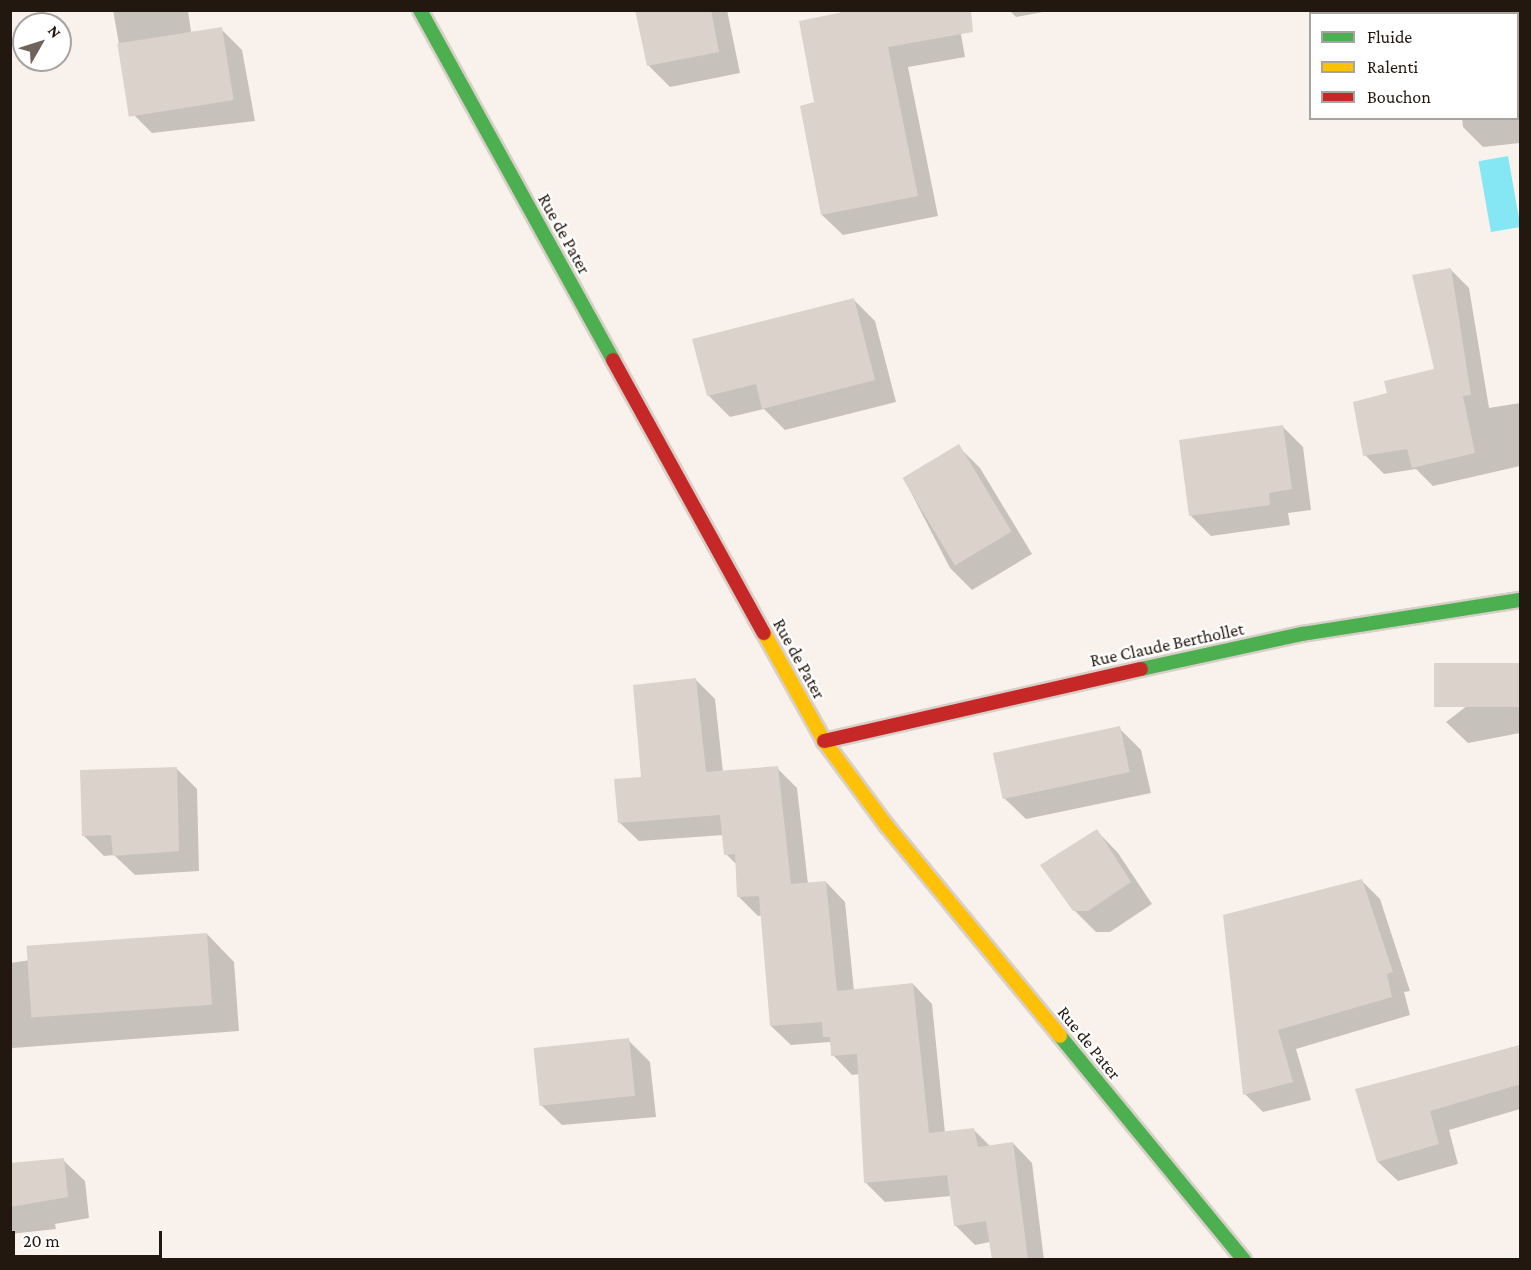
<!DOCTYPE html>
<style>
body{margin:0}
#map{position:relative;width:1531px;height:1270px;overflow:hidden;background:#f9f2ec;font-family:"Crimson Pro",serif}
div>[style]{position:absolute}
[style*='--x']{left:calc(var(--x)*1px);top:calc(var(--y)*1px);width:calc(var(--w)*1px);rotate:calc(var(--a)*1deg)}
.water>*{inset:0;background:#85e6f4;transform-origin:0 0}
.shadow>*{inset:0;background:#0003}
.building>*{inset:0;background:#dbd3cb;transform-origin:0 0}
.roads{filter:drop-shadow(2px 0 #d8d0c8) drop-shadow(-2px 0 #d8d0c8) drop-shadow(0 2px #d8d0c8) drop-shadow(0 -2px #d8d0c8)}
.fast>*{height:14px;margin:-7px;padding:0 7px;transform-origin:7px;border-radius:7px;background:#4caf50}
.slow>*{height:14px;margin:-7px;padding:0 7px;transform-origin:7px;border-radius:7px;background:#ffc107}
.jam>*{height:14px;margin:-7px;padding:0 7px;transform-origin:7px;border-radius:7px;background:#c62828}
span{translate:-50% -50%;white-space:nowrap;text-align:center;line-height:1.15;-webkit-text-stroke:4.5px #fff;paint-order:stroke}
.street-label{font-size:18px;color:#23180f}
.frame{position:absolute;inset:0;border:12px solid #23180f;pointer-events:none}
.legend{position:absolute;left:1309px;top:12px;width:210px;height:108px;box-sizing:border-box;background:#fff;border:2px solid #a7a39f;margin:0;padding:8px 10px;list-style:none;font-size:18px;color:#23180f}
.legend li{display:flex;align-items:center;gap:12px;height:30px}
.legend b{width:30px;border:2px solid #a7a39f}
.north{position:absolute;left:12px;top:12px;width:60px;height:60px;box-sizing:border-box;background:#fff;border:2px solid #a7a39f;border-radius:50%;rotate:51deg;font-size:16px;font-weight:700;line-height:24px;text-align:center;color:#23180f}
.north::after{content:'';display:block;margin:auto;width:21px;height:27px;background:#6e645c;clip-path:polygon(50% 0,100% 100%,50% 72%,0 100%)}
.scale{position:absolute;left:12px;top:1231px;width:150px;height:27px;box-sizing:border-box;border:3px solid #23180f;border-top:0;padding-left:8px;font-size:18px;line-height:21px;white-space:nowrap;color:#23180f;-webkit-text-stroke:4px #fff;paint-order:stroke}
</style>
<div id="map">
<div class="water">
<i style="left:1508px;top:156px;width:72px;height:30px;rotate:80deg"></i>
</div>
<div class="shadow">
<i style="clip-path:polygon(113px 10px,188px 10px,191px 32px,221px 29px,242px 50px,255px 121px,152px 133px,131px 112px)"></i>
<i style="clip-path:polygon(637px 10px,727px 10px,740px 73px,670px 87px,649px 66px)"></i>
<i style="clip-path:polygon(841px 10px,952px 10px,958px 17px,965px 57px,908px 67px,938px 216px,843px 235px,822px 215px,816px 103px)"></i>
<i style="clip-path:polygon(1009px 10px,1054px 10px,1016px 17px)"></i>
<i style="clip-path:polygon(1451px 10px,1520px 10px,1520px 143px,1483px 147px,1463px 127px,1462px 118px,1518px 118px,1518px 14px,1451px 14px)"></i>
<i style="clip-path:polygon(1450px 269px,1469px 288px,1489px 408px,1520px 403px,1520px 466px,1433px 486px,1416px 469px,1384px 474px,1365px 455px,1389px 394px,1435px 370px)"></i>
<i style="clip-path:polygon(854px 300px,875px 321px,896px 402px,785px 430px,764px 409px,730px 417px,708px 395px)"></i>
<i style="clip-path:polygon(1283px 427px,1303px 447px,1311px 510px,1288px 513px,1290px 525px,1211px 536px,1190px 515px)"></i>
<i style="clip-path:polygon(958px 446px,980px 468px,1032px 554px,972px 590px,950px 568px,904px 479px)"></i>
<i style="clip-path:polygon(1520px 665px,1520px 733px,1468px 743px,1446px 722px)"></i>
<i style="clip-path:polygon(696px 680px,715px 699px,723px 772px,777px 768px,797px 788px,808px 884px,826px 882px,845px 902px,854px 991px,913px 984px,932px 1004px,945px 1133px,974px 1130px,991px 1147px,1013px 1143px,1032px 1163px,1044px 1260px,993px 1260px,990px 1242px,975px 1245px,955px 1225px,951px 1196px,885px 1202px,866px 1183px,860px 1074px,852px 1075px,833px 1055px,830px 1042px,791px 1045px,771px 1026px,762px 915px,758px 916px,738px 896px,737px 865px,726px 854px,724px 835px,639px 841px,619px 822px)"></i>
<i style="clip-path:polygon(1119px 728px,1141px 750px,1151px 793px,1026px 819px,1004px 798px)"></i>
<i style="clip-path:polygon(177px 769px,197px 789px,199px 871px,135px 875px,114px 855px,104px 856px,83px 835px)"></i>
<i style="clip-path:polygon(1097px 831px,1118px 853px,1152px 904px,1110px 932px,1096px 932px,1074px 910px)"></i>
<i style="clip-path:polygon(1362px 881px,1380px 899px,1410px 991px,1404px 992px,1410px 1015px,1296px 1049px,1311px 1100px,1263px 1112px,1245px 1094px,1225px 916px)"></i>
<i style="clip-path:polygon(207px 934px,234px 962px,239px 1031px,13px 1048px,10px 1050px,10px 963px)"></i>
<i style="clip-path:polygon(628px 1040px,650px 1062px,656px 1117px,562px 1125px,540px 1104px)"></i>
<i style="clip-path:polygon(1520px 1045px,1520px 1109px,1449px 1130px,1458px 1164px,1398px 1181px,1378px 1162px,1357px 1090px)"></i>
<i style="clip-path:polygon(63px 1160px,85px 1181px,89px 1218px,55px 1224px,56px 1229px,10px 1234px,10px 1165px)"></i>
</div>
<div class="building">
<i style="clip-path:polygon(635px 10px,711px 10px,719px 52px,647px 66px)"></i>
<i style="clip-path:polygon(853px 10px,971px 10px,973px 32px,888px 47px,918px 196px,821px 215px,800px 106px,814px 102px,799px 21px)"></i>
<i style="left:222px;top:27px;width:74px;height:106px;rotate:81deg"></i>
<i style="clip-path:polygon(1451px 268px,1471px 395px,1463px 396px,1475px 453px,1412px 468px,1407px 449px,1363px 456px,1353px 402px,1387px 393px,1384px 381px,1434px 369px,1412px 275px)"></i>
<i style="clip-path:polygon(854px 298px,875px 380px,762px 409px,756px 384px,707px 396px,692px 339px)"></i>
<i style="clip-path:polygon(1283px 425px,1292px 489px,1269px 493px,1270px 505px,1189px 516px,1179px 440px)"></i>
<i style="left:959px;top:444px;width:102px;height:66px;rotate:59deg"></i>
<i style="left:1521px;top:663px;width:44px;height:87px;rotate:90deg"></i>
<i style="clip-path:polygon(696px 678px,706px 772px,778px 766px,791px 884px,826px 881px,837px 991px,913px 983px,929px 1133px,974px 1128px,978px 1147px,1013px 1142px,1028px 1260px,992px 1260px,986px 1221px,954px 1226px,947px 1175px,864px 1183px,857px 1054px,831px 1056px,830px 1037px,823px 1037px,822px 1022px,770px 1026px,759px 896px,737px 897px,735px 854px,724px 855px,720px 815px,618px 823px,614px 779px,641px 777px,633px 685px)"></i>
<i style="left:1120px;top:726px;width:47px;height:130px;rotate:78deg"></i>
<i style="clip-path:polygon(177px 767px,179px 851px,113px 856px,111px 835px,82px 836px,80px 770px)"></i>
<i style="clip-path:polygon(1097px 829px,1131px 882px,1088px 911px,1073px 911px,1040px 865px)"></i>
<i style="clip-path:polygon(1362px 879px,1393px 972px,1387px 974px,1392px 997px,1278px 1030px,1293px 1082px,1243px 1095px,1223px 915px)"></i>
<i style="left:207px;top:933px;width:72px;height:181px;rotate:86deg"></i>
<i style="left:629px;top:1038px;width:58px;height:96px;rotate:84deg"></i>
<i style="clip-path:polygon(1521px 1045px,1521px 1084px,1430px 1111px,1439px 1144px,1377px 1162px,1355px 1089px)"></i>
<i style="clip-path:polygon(64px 1158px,68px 1197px,10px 1207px,10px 1163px)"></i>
</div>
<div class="roads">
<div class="fast">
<i style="--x:420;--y:10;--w:400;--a:61.1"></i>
<i style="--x:1141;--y:669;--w:165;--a:-12.3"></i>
<i style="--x:1302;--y:634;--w:221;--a:-8.9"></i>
<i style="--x:1060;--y:1036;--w:290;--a:50.6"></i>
</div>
<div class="slow">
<i style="--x:764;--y:633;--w:124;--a:60.9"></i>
<i style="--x:824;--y:741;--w:106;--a:53.5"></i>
<i style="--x:887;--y:826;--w:272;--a:50.5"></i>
</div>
<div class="jam">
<i style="--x:613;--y:360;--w:312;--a:61.1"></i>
<i style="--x:824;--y:741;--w:325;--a:-12.8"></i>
</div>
</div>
<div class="street-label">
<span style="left:564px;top:234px;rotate:61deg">Rue de Pater</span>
<span style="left:1167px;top:645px;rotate:-12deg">Rue Claude Berthollet</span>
<span style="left:799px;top:659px;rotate:61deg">Rue de Pater</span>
<span style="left:1089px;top:1043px;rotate:51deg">Rue de Pater</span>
</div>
<div class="frame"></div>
<ul class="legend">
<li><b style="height:8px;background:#4caf50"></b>Fluide</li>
<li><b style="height:8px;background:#ffc107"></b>Ralenti</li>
<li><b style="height:8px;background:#c62828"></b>Bouchon</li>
</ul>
<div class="north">N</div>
<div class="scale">20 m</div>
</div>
